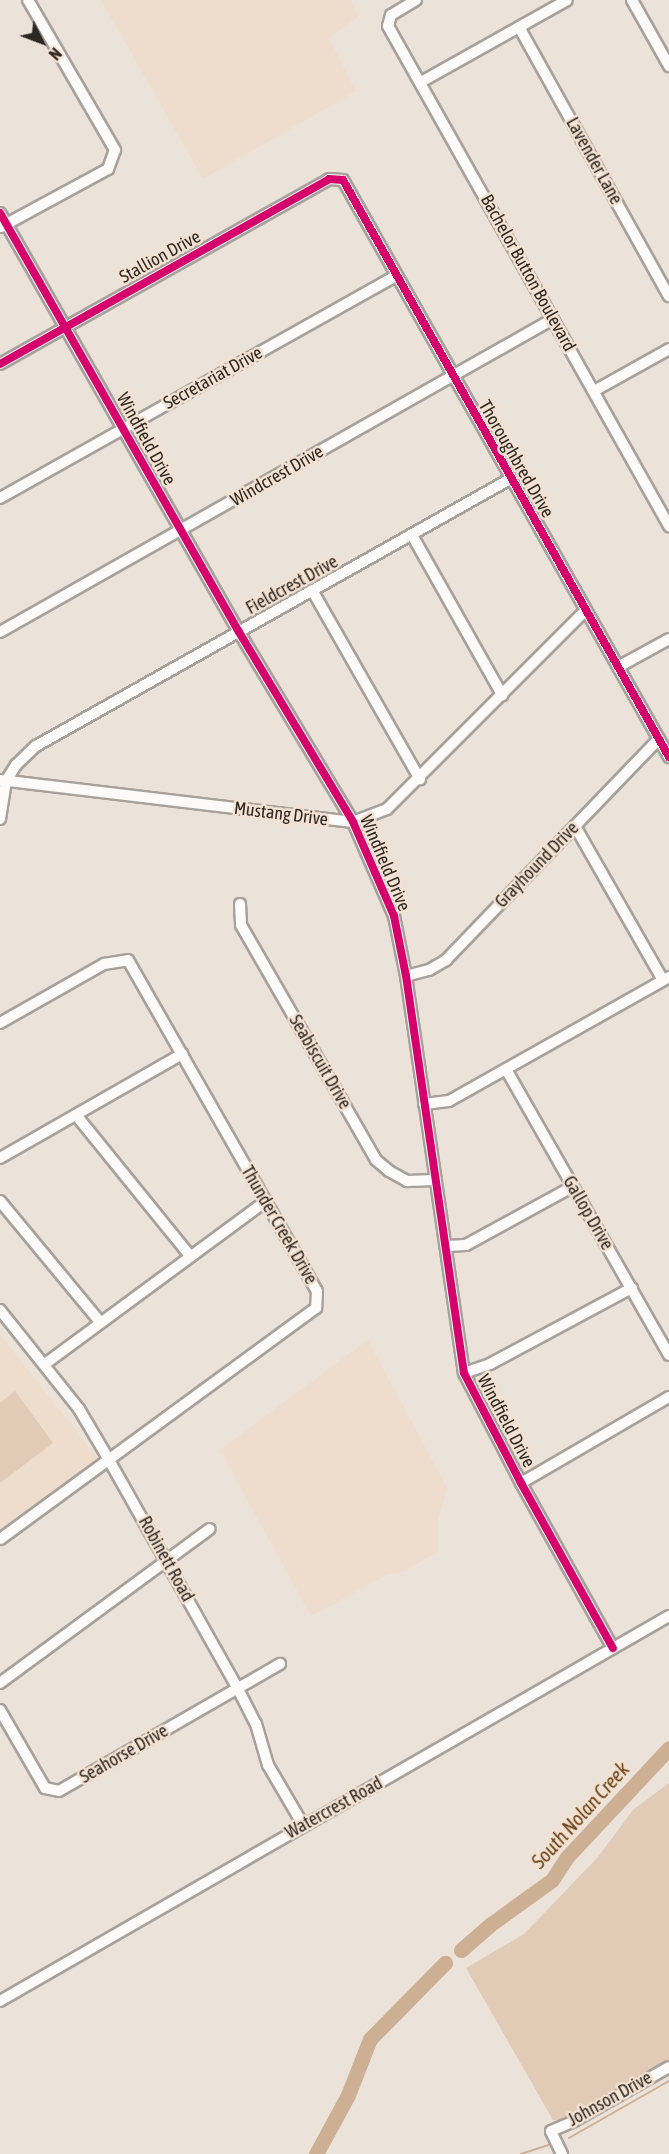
<!DOCTYPE html>
<style>
body{margin:0}
#map{position:relative;width:669px;height:2154px;overflow:hidden;background:#ebe2da;font-family:"Asap Condensed",sans-serif}
div>[style]{position:absolute}
[style*='--x']{left:calc(var(--x)*1px);top:calc(var(--y)*1px);width:calc(var(--w)*1px);rotate:calc(var(--a)*1deg)}
.built>*{inset:0;background:#eeddcd}
.green>*{inset:0;background:#e1cab6}
.stream>*{height:2px;margin:-1px;padding:0 1px;transform-origin:1px;border-radius:1px;background:#cdb094}
.river>*{height:15px;margin:-7.5px;padding:0 7.5px;transform-origin:7.5px;border-radius:7.5px;background:#cdb094}
.roads{filter:drop-shadow(2px 0 #a8a19b) drop-shadow(-2px 0 #a8a19b) drop-shadow(0 2px #a8a19b) drop-shadow(0 -2px #a8a19b)}
.minor>*{height:10px;margin:-5px;padding:0 5px;transform-origin:5px;border-radius:5px;background:#fcfbf9}
.cycleway>*{height:8px;margin:-4px;padding:0 4px;transform-origin:4px;border-radius:4px;background:#d6006c}
span{translate:-50% -50%;white-space:nowrap;text-align:center;line-height:1.15;-webkit-text-stroke:5px #f3e2d2;paint-order:stroke}
.street-label{font-size:18px;color:#2e2822}
.water-label{font-size:20px;color:#694217;font-style:italic}
.north{position:absolute;left:12px;top:12px;width:60px;height:60px;-webkit-text-stroke:4px #f3e2d2;paint-order:stroke;rotate:132deg;font-size:16px;font-weight:700;line-height:24px;text-align:center;color:#2e2822}
.north::after{content:'';display:block;margin:auto;width:21px;height:27px;background:#2e2822;clip-path:polygon(50% 0,100% 100%,50% 72%,0 100%)}
</style>
<div id="map">
<div class="built">
<i style="clip-path:polygon(101px 0,351px 0,358px 17px,329px 38px,356px 91px,203px 179px)"></i>
<i style="clip-path:polygon(0 1334px,98px 1459px,0 1530px)"></i>
<i style="clip-path:polygon(368px 1340px,447px 1488px,438px 1521px,438px 1551px,406px 1571px,389px 1574px,311px 1616px,220px 1450px)"></i>
</div>
<div class="green">
<i style="clip-path:polygon(15px 1391px,53px 1443px,0 1483px,0 1403px)"></i>
<i style="clip-path:polygon(669px 1783px,669px 2060px,560px 2121px,553px 2120px,466px 1968px,524px 1934px,598px 1857px,633px 1810px)"></i>
</div>
<div class="stream">
<i style="--x:569;--y:2138;--w:115;--a:-29.7"></i>
<i style="--x:521;--y:2154;--w:29;--a:-18"></i>
</div>
<div class="river">
<i style="--x:461;--y:1950;--w:40;--a:-41"></i>
<i style="--x:491;--y:1924;--w:75;--a:-35.8"></i>
<i style="--x:552;--y:1880;--w:27;--a:-57"></i>
<i style="--x:567;--y:1857;--w:149;--a:-46.9"></i>
<i style="--x:316;--y:2154;--w:67;--a:-61.5"></i>
<i style="--x:348;--y:2095;--w:60;--a:-68.6"></i>
<i style="--x:370;--y:2039;--w:107;--a:-45.4"></i>
</div>
<div class="roads">
<div class="minor">
<i style="--x:416;--y:0;--w:29;--a:149"></i>
<i style="--x:391;--y:15;--w:11;--a:105"></i>
<i style="--x:388;--y:26;--w:574;--a:60.66"></i>
<i style="--x:632;--y:0;--w:76;--a:60.7"></i>
<i style="--x:519;--y:27;--w:308;--a:60.9"></i>
<i style="--x:421;--y:82;--w:167;--a:-29.3"></i>
<i style="--x:0;--y:213;--w:482;--a:60.3"></i>
<i style="--x:239;--y:632;--w:222;--a:59"></i>
<i style="--x:353;--y:822;--w:103;--a:66.4"></i>
<i style="--x:394;--y:916;--w:61;--a:78.7"></i>
<i style="--x:406;--y:976;--w:401;--a:81.7"></i>
<i style="--x:464;--y:1373;--w:124;--a:62.6"></i>
<i style="--x:521;--y:1483;--w:189;--a:60.9"></i>
<i style="--x:1;--y:227;--w:122;--a:-28.5"></i>
<i style="--x:108;--y:169;--w:20;--a:-70"></i>
<i style="--x:115;--y:150;--w:173;--a:-120.1"></i>
<i style="--x:0;--y:364;--w:377;--a:-29.3"></i>
<i style="--x:329;--y:179;--w:14;--a:4"></i>
<i style="--x:343;--y:180;--w:663;--a:60.53"></i>
<i style="--x:594;--y:391;--w:86;--a:-29.2"></i>
<i style="--x:0;--y:498;--w:454;--a:-29.3"></i>
<i style="--x:412;--y:535;--w:184;--a:60.6"></i>
<i style="--x:312;--y:590;--w:218;--a:60.3"></i>
<i style="--x:0;--y:632;--w:635;--a:-29.51"></i>
<i style="--x:618;--y:667;--w:58;--a:-28.8"></i>
<i style="--x:0;--y:780;--w:355;--a:6.8"></i>
<i style="--x:353;--y:822;--w:36;--a:-21"></i>
<i style="--x:387;--y:809;--w:281;--a:-45"></i>
<i style="--x:0;--y:819;--w:38;--a:-81"></i>
<i style="--x:6;--y:781;--w:19;--a:-58"></i>
<i style="--x:16;--y:765;--w:28;--a:-44"></i>
<i style="--x:36;--y:746;--w:544;--a:-29.39"></i>
<i style="--x:575;--y:826;--w:177;--a:60.3"></i>
<i style="--x:240;--y:904;--w:21;--a:87"></i>
<i style="--x:241;--y:925;--w:271;--a:60.1"></i>
<i style="--x:376;--y:1160;--w:17;--a:40"></i>
<i style="--x:389;--y:1171;--w:21;--a:29"></i>
<i style="--x:407;--y:1181;--w:28;--a:-2"></i>
<i style="--x:406;--y:976;--w:24;--a:-15"></i>
<i style="--x:429;--y:970;--w:20;--a:-30"></i>
<i style="--x:446;--y:960;--w:307;--a:-46.1"></i>
<i style="--x:0;--y:1023;--w:120;--a:-29.6"></i>
<i style="--x:104;--y:964;--w:24;--a:-9"></i>
<i style="--x:128;--y:960;--w:381;--a:60.3"></i>
<i style="--x:317;--y:1291;--w:17;--a:93"></i>
<i style="--x:316;--y:1308;--w:391;--a:143.8"></i>
<i style="--x:507;--y:1071;--w:327;--a:60.3"></i>
<i style="--x:424;--y:1104;--w:25;--a:-7"></i>
<i style="--x:449;--y:1101;--w:253;--a:-29.4"></i>
<i style="--x:76;--y:1115;--w:181;--a:51"></i>
<i style="--x:0;--y:1158;--w:210;--a:-29.7"></i>
<i style="--x:0;--y:1201;--w:157;--a:50.4"></i>
<i style="--x:446;--y:1246;--w:20;--a:-3"></i>
<i style="--x:466;--y:1245;--w:121;--a:-28.7"></i>
<i style="--x:0;--y:1310;--w:127;--a:51.4"></i>
<i style="--x:79;--y:1409;--w:59;--a:59.5"></i>
<i style="--x:109;--y:1460;--w:263;--a:60.6"></i>
<i style="--x:238;--y:1689;--w:39;--a:63"></i>
<i style="--x:256;--y:1724;--w:43;--a:73.7"></i>
<i style="--x:268;--y:1765;--w:69;--a:59.7"></i>
<i style="--x:45;--y:1364;--w:275;--a:-36.4"></i>
<i style="--x:464;--y:1373;--w:28;--a:-19"></i>
<i style="--x:490;--y:1364;--w:161;--a:-28.2"></i>
<i style="--x:521;--y:1483;--w:171;--a:-30.2"></i>
<i style="--x:0;--y:1683;--w:260;--a:-36.3"></i>
<i style="--x:0;--y:1710;--w:90;--a:60"></i>
<i style="--x:45;--y:1788;--w:14;--a:12"></i>
<i style="--x:59;--y:1791;--w:255;--a:-29.9"></i>
<i style="--x:0;--y:2001;--w:772;--a:-29.92"></i>
<i style="--x:562;--y:2154;--w:25;--a:-116"></i>
<i style="--x:551;--y:2131;--w:25;--a:-23"></i>
<i style="--x:574;--y:2121;--w:109;--a:-29.6"></i>
</div>
</div>
<div class="cycleway">
<i style="--x:0;--y:213;--w:482;--a:60.3"></i>
<i style="--x:239;--y:632;--w:222;--a:59"></i>
<i style="--x:353;--y:822;--w:103;--a:66.4"></i>
<i style="--x:394;--y:916;--w:61;--a:78.7"></i>
<i style="--x:406;--y:976;--w:401;--a:81.7"></i>
<i style="--x:464;--y:1373;--w:124;--a:62.6"></i>
<i style="--x:521;--y:1483;--w:189;--a:60.9"></i>
<i style="--x:0;--y:364;--w:377;--a:-29.3"></i>
<i style="--x:329;--y:179;--w:14;--a:4"></i>
<i style="--x:343;--y:180;--w:663;--a:60.53"></i>
</div>
<div class="street-label">
<span style="left:594px;top:161px;rotate:61deg">Lavender Lane</span>
<span style="left:160px;top:257px;rotate:-29deg">Stallion Drive</span>
<span style="left:528px;top:273px;rotate:61deg">Bachelor Button Boulevard</span>
<span style="left:213px;top:378px;rotate:-29deg">Secretariat Drive</span>
<span style="left:146px;top:439px;rotate:61deg">Windfield Drive</span>
<span style="left:516px;top:459px;rotate:60deg">Thoroughbred Drive</span>
<span style="left:277px;top:476px;rotate:-30deg">Windcrest Drive</span>
<span style="left:292px;top:585px;rotate:-29deg">Fieldcrest Drive</span>
<span style="left:281px;top:814px;rotate:7deg">Mustang Drive</span>
<span style="left:385px;top:863px;rotate:67deg">Windfield Drive</span>
<span style="left:537px;top:865px;rotate:-46deg">Grayhound Drive</span>
<span style="left:320px;top:1062px;rotate:60deg">Seabiscuit Drive</span>
<span style="left:588px;top:1213px;rotate:60deg">Gallop Drive</span>
<span style="left:279px;top:1225px;rotate:60deg">Thunder Creek Drive</span>
<span style="left:506px;top:1421px;rotate:62deg">Windfield Drive</span>
<span style="left:166px;top:1559px;rotate:61deg">Robinett Road</span>
<span style="left:124px;top:1754px;rotate:-30deg">Seahorse Drive</span>
<span style="left:334px;top:1808px;rotate:-29deg">Watercrest Road</span>
<span style="left:610px;top:2099px;rotate:-29deg">Johnson Drive</span>
</div>
<div class="water-label">
<span style="left:580px;top:1815px;rotate:-48deg">South Nolan Creek</span>
</div>
<div class="north">N</div>
</div>
